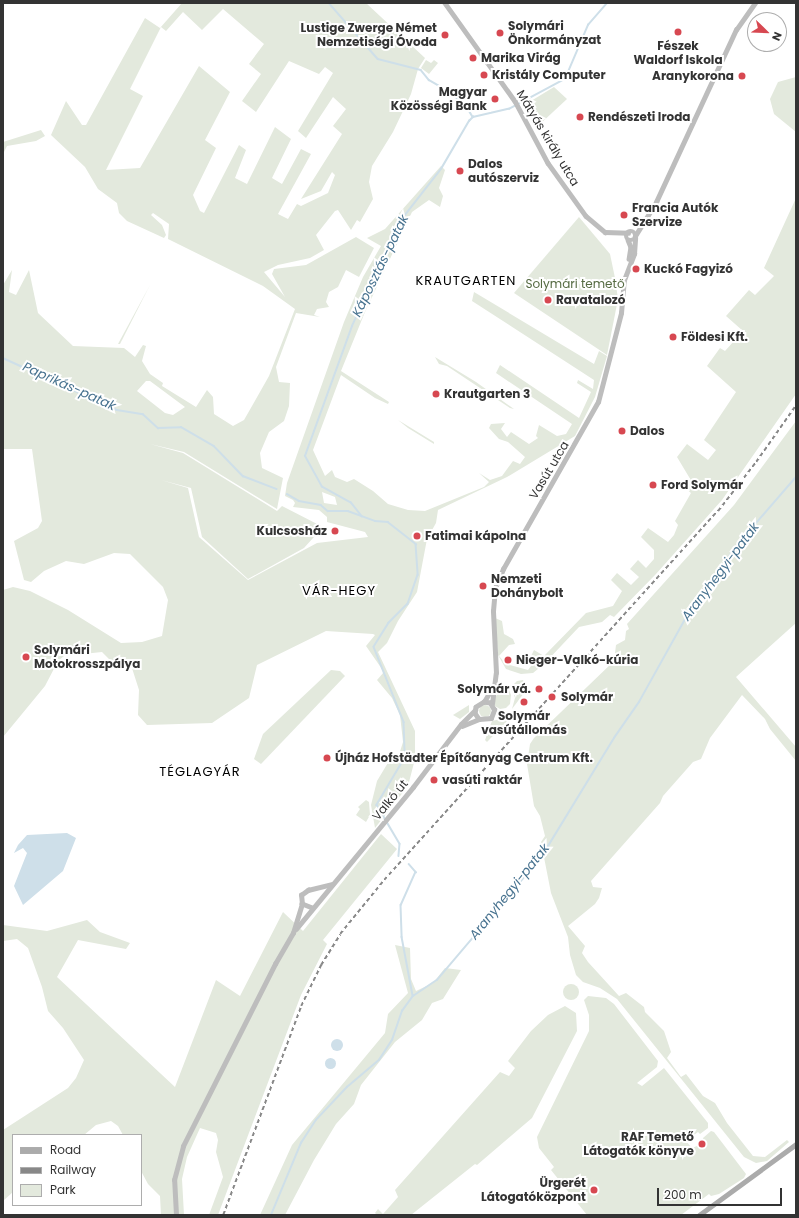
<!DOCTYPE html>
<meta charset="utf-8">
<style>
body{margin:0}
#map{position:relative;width:799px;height:1218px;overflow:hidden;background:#fff;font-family:Poppins,sans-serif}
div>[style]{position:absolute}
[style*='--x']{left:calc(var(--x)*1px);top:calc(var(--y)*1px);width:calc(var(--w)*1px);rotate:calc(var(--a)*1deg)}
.green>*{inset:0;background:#e3e9dd}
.round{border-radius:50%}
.water>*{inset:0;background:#cedfe9}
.stream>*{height:1.5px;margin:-0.75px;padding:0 0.75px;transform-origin:0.75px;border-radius:0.75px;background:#cedfe9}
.secondary>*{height:4.5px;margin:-2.25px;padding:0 2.25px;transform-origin:2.25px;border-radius:2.25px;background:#bdbdbd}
.secondary>.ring{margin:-2.25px;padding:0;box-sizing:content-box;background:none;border:4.5px solid #bdbdbd;border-radius:50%}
.primary>*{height:5px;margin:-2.5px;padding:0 2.5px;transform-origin:2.5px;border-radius:2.5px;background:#ababab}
.rail>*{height:1.5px;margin-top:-0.75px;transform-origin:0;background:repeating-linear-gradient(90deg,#888 0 4px,transparent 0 7px)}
.dots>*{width:11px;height:11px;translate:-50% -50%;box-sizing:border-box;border:2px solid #fff;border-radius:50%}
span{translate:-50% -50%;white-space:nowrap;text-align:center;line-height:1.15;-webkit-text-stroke:4px #fff;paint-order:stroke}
.poi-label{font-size:12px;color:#333;font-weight:700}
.left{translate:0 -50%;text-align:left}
.right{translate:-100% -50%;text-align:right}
.street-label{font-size:12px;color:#333}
.park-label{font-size:12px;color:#566b43}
.water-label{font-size:13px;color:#47728f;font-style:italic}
.neighbourhood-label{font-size:13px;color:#000;letter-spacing:1px}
.frame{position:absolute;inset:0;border:4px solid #333;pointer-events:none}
.legend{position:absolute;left:12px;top:1134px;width:130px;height:72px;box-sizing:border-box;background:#fff;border:1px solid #adadad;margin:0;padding:5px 7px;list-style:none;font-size:12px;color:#333}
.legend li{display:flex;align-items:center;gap:8px;height:20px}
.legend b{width:20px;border:1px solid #adadad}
.north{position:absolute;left:747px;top:12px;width:40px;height:40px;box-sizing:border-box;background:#fff;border:1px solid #adadad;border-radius:50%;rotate:113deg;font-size:11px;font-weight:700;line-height:16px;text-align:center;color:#333}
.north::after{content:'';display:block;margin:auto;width:14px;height:18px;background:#d74851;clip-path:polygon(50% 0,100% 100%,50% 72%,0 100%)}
.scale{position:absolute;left:657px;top:1188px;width:125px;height:18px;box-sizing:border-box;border:2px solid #333;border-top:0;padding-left:5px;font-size:12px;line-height:14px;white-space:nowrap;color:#333;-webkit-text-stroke:3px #fff;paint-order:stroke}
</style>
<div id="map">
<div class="green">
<i style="clip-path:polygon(evenodd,182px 3px,366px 3px,425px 58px,418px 69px,411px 94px,393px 132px,372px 166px,369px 182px,373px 199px,360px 222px,357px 220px,351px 230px,338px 210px,335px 211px,316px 235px,324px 250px,310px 258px,278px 265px,264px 272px,285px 297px,272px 274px,274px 269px,306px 265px,356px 237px,374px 248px,359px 277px,346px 270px,338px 287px,329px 292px,326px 302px,329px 307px,317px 309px,314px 315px,320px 317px,296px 313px,276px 367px,279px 382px,290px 383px,289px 406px,284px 421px,269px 432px,260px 453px,262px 468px,283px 478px,277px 509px,184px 452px,150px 444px,183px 453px,277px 511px,282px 506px,323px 527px,304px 548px,248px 579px,202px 537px,191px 488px,161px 480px,188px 488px,199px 537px,248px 580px,317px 543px,368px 537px,365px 532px,327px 522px,327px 517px,319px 510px,293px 507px,295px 503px,293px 500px,285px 496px,287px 483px,344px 322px,363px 277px,381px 246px,367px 238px,385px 229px,441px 166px,445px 170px,439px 188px,443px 196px,440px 207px,429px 200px,412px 212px,365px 312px,341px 371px,389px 402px,388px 404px,375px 398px,341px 375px,313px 450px,325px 476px,332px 470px,335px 477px,347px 482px,354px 479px,373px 491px,388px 504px,408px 510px,425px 511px,484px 487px,489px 482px,479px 473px,490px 480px,502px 476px,513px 461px,520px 464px,525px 457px,508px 442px,499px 439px,489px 428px,491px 424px,505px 423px,501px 429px,507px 437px,511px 432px,529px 444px,538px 438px,536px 436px,539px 425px,557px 436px,566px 434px,572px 424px,496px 373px,500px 365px,579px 418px,591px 392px,577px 383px,578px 380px,593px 389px,594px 380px,472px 301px,474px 292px,594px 364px,599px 351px,607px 356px,595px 397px,575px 436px,507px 477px,438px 510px,436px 523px,427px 539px,417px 592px,398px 621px,387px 643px,378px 652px,415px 731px,415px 759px,408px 786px,375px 828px,371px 805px,377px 781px,389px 761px,398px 758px,403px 742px,400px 715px,392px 698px,377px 680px,384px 672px,366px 646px,375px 635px,373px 634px,326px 631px,257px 665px,249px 698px,212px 723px,147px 725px,138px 715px,139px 690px,131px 665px,117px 667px,102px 652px,64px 656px,58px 661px,45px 686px,3px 737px,3px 590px,13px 587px,30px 591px,68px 610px,121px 643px,142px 642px,162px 636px,168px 600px,163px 587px,130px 554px,114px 553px,84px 564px,66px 561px,44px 571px,31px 582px,24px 580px,14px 541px,38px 528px,42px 521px,32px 449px,3px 449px,3px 285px,12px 270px,9px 292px,16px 295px,29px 270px,38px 313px,73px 346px,124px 348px,135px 357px,143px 345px,146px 346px,142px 361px,150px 374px,163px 383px,162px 386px,196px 407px,207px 390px,213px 397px,214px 414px,233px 426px,244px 420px,269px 376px,295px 309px,263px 286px,168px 239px,169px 224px,153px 213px,151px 215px,162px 225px,166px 235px,164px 238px,127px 221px,119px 213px,117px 203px,98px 189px,85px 167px,51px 135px,66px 101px,82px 125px,86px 125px,145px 18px,160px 28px,182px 3px,223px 9px,264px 44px,249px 64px,261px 74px,242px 101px,256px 112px,289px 61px,319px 74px,325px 67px,333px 73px,298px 131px,306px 138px,333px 97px,346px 109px,333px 126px,342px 134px,301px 199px,321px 191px,332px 172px,335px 175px,328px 193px,301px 206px,297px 204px,288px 219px,278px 214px,311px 154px,301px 149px,282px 184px,272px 178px,291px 139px,275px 127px,247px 184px,235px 178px,246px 150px,239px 145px,204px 213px,200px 211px,193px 195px,216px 148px,205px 140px,230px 92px,199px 66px,140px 168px,106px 170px,143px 96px,130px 89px,161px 27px,166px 31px,183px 12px,202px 30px,223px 9px,182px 3px,146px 381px,150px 381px,185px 407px,173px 415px,165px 413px,137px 391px,146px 381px,182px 3px,322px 492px,335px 497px,337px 505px,324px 503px,322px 492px)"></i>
<i style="clip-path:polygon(426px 60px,431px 63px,434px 60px,438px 63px,429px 74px,421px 68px)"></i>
<i style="clip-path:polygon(796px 77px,796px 132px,774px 114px,770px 99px,778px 82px)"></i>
<i style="clip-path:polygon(554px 87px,567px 99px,539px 125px,526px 104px)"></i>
<i style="clip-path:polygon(41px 130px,45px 136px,36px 141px,7px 146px,3px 154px,3px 142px)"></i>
<i style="clip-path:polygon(796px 198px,796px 394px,722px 500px,656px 574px,614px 617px,610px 615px,602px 622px,579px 627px,544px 664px,533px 673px,521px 674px,506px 669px,498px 655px,495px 618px,502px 621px,504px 634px,513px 639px,515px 644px,509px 645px,499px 656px,506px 664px,528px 670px,534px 662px,531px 656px,534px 650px,544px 656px,586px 613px,613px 606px,622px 591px,611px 580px,617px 573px,631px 585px,639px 577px,630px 569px,638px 560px,646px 568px,654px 559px,654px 550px,641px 537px,648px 528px,668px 542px,674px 535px,678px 525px,675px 521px,691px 493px,685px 488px,692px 482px,677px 457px,687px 444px,708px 460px,716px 450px,704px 440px,736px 392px,707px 366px,720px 348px,725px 351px,743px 331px,726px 316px,749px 290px,755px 295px,774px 276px,764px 268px)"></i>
<i style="clip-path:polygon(579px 217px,610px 254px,615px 278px,618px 299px,607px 355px,514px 293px)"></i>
<i style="clip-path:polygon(150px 285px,120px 344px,118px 344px)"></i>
<i style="clip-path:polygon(435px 357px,476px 382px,514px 409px,510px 408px,447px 366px,439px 364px)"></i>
<i style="clip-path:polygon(398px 420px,434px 442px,434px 444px,408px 428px)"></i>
<i style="clip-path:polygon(796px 421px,796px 623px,736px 677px,796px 747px,796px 761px,770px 729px,765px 719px,742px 695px,710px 738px,701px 759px,693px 762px,663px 796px,660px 803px,591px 881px,593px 887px,602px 888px,599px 898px,595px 904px,568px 926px,585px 946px,582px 953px,588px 962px,619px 996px,626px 993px,644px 1007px,645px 1012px,664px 1031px,671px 1052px,667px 1058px,681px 1077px,686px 1074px,703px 1096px,715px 1103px,727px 1123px,753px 1156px,765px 1157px,787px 1140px,789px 1142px,767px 1161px,756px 1163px,744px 1157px,617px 999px,600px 988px,583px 982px,576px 975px,570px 955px,568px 937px,551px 893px,541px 842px,545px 836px,540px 816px,534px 806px,527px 764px,530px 744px,534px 738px,614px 661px,616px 645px,625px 640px,626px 631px,629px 629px,627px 624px,734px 505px)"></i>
<i style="clip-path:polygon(331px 670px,340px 671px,345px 676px,261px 764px,254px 759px,263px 734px)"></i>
<i style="clip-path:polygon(523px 680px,527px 689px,512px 709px,515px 698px,512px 686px,517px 681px)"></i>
<i style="clip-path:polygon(507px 685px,511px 695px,510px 704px,506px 708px,500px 709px,495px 706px,494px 698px)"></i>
<i class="round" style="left:479px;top:705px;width:12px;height:12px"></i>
<i style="clip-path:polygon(469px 705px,469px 712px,460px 719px,453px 715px)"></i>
<i style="clip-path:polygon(509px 717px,510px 718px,487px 742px,485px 740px,492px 721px)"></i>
<i style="clip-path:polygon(366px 800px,369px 802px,370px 815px,366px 822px,356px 815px,360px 809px,358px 807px)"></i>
<i style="clip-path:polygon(381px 834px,397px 849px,323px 940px,327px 944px,301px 995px,218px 1215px,209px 1215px,223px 1177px,216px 1152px,218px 1140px,216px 1133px,200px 1128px,187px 1157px,182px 1179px,184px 1215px,161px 1215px,160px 1196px,148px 1184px,141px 1171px,141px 1135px,123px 1135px,118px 1126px,111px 1121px,96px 1125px,84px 1135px,13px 1135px,13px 1192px,3px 1201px,3px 1130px,68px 1088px,76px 1078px,84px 1060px,63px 1028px,48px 1011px,42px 987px,28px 948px,17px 939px,3px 941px,3px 925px,47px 931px,87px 920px,100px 932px,130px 943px,126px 949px,78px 940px,57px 977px,175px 1087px,216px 980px,240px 996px,283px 912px,303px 931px)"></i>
<i style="clip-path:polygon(395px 945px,410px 948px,411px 979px,416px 991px,433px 983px,445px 968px,461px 970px,443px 999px,432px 1003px,422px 1020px,395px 1042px,361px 1085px,354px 1104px,336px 1124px,314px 1160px,285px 1215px,260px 1215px,292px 1145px,385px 1033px,388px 1014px,408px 993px)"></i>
<i class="round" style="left:563px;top:984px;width:16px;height:16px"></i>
<i style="clip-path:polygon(588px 996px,606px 998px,614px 1004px,658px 1061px,657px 1067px,637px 1083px,642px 1086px,664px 1068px,708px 1123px,708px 1128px,700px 1134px,698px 1132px,686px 1141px,692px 1148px,702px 1144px,703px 1138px,711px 1131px,714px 1132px,746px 1174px,744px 1178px,719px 1194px,711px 1196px,709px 1194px,681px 1215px,587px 1215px,551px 1170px,554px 1167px,539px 1148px,537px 1137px,589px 1031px,589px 1015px,584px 1000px)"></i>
<i style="clip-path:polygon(565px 1006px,576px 1013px,577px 1031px,532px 1118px,477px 1165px,475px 1164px,411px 1215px,377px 1215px,375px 1213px,378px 1209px,383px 1214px,398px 1197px,395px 1190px,500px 1072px,509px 1076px,515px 1068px,508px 1061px,531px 1031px,548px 1015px)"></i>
</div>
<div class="water">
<i style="clip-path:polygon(67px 833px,76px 838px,63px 871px,23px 905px,14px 886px,27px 853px,23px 848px,14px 853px,18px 845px,27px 835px)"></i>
<i class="round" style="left:331px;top:1039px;width:12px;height:12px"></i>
<i class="round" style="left:324.5px;top:1057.5px;width:11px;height:11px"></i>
</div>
<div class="stream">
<i style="--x:329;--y:3;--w:74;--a:48.8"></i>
<i style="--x:378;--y:59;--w:44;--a:14.3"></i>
<i style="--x:421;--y:70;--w:13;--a:51"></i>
<i style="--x:429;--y:80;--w:28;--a:30"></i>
<i style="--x:453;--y:94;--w:18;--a:45"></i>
<i style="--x:470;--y:112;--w:6;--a:59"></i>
<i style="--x:3;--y:358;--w:125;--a:24.5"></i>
<i style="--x:117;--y:410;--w:26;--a:9"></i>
<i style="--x:143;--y:414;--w:21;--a:43"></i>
<i style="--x:158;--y:428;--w:23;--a:-2"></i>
<i style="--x:181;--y:427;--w:38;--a:30"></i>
<i style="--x:214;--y:446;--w:42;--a:46"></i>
<i style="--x:243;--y:476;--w:36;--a:21"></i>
<i style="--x:287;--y:494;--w:14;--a:30"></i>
<i style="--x:299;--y:501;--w:22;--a:10"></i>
<i style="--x:321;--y:505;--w:9;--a:41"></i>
<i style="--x:328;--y:511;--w:20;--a:0"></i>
<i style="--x:348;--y:511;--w:29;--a:20"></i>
<i style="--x:375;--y:521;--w:13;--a:4"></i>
<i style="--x:388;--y:522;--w:36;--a:38"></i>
<i style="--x:416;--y:544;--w:31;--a:86"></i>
<i style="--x:418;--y:575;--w:31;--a:109"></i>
<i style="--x:408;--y:604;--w:27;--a:135"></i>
<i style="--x:389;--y:623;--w:28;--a:122"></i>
<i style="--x:374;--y:647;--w:81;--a:68.2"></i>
<i style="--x:404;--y:722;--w:36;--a:88"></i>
<i style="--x:405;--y:758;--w:55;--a:120.8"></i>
<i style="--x:377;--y:805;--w:45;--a:59.5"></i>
<i style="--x:400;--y:844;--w:12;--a:95"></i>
<i style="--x:362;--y:517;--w:18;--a:-128"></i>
<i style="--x:351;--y:503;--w:33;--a:-151"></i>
<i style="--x:322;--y:487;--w:35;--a:-119"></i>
<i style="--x:305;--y:456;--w:138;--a:-70.1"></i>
<i style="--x:352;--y:326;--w:86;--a:-65.2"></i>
<i style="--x:388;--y:248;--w:37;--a:-63"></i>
<i style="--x:405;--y:215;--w:58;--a:-52"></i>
<i style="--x:441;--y:169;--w:56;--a:-59.7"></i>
<i style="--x:469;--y:121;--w:6;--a:-45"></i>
<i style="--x:473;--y:117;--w:37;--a:-13"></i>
<i style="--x:509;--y:109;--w:64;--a:-28.2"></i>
<i style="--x:565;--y:79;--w:59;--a:-66.9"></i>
<i style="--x:588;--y:25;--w:29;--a:-49"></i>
<i style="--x:409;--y:864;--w:11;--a:49"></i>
<i style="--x:416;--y:872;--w:36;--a:114"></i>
<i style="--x:401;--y:905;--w:32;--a:88"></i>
<i style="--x:402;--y:937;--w:60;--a:79.4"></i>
<i style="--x:271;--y:1215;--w:78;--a:-67.4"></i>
<i style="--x:301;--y:1143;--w:27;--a:-57"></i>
<i style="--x:316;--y:1120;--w:45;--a:-46.8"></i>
<i style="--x:347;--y:1087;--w:42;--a:-40.2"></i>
<i style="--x:379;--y:1060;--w:24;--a:-57"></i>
<i style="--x:392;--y:1040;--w:31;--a:-71"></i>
<i style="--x:402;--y:1011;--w:19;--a:-54"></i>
<i style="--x:413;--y:996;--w:29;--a:-34"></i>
<i style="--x:437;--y:980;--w:162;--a:-49.7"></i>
<i style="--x:542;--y:856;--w:138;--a:-58.6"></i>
<i style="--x:614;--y:738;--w:44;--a:-55.2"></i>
<i style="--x:639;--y:702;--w:103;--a:-60.9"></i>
<i style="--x:689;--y:612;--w:84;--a:-54.2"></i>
<i style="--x:738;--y:544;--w:89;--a:-49.1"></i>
</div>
<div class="secondary">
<i style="--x:445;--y:3;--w:120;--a:54.5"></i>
<i style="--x:515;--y:101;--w:70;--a:62"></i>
<i style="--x:548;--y:163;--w:65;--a:54.4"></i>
<i style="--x:586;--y:216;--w:25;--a:40"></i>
<i style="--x:605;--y:232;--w:23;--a:2"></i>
<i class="ring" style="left:626.5px;top:231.5px;width:4.5px;height:4.5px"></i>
<i style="--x:635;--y:236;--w:40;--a:-58"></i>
<i style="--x:656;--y:202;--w:190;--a:-65.1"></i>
<i style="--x:736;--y:30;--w:33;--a:-55"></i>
<i style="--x:628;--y:240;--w:8;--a:67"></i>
<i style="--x:631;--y:247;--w:12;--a:99"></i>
<i style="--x:484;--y:702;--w:16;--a:-60"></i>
<i style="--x:492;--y:704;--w:31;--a:-83"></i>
<i style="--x:496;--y:673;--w:62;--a:-92.8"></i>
<i style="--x:493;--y:611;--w:23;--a:-85"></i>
<i style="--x:495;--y:588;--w:21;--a:-67"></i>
<i style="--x:503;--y:569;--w:192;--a:-60.4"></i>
<i style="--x:598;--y:402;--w:92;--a:-75.5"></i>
<i style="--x:621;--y:313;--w:33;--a:-85"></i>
<i style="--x:624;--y:280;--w:28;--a:-69"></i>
<i style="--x:634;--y:254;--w:16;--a:-86"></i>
<i style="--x:462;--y:726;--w:18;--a:-22"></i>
<i style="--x:479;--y:719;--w:12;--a:-5"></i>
<i style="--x:491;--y:718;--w:9;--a:-69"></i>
<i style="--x:494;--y:710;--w:8;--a:-120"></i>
<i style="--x:490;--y:703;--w:6;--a:-171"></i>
<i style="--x:484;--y:702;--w:9;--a:148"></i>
<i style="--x:476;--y:707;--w:6;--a:99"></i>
<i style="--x:475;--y:713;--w:7;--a:56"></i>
<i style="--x:312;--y:908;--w:11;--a:-158"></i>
<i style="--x:302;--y:904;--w:9;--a:-96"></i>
<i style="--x:301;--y:895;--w:9;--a:-36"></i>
<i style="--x:308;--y:890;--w:25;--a:-14"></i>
<i style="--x:296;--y:929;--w:184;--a:-50.5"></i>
<i style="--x:413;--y:787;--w:79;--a:-52.7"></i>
<i style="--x:461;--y:724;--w:20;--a:-45"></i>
<i style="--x:176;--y:1215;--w:35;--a:-93"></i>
<i style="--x:174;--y:1180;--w:35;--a:-75"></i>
<i style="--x:183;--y:1146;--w:204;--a:-63.2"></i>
<i style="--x:275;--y:964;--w:36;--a:-60"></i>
<i style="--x:293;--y:933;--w:30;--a:-73"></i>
</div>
<div class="primary">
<i style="--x:699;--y:1215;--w:120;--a:-36.2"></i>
</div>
<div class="rail">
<i style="--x:223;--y:1215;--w:223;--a:-69.5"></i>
<i style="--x:301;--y:1006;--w:46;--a:-64"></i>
<i style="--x:321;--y:965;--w:36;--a:-58"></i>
<i style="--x:340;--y:934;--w:70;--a:-50.8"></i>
<i style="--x:384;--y:880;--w:498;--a:-47.9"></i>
<i style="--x:718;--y:511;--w:62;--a:-52.2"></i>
<i style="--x:756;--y:462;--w:70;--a:-54.9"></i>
</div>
<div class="dots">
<i style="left:678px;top:32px;background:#d74851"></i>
<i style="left:500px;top:33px;background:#d74851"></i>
<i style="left:445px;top:35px;background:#d74851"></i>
<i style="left:473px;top:58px;background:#d74851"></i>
<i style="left:484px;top:75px;background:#d74851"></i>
<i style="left:742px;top:76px;background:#d74851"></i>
<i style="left:495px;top:99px;background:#d74851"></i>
<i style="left:580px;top:117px;background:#d74851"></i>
<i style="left:460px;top:171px;background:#d74851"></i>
<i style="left:624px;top:215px;background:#d74851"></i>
<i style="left:636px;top:269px;background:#d74851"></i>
<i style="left:548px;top:300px;background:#d74851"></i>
<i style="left:673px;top:337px;background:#d74851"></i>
<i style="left:436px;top:394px;background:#d74851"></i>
<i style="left:622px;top:431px;background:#d74851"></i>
<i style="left:653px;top:485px;background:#d74851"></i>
<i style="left:335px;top:531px;background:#d74851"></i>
<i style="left:417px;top:536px;background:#d74851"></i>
<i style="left:483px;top:586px;background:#d74851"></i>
<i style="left:26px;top:657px;background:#d74851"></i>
<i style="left:508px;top:660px;background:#d74851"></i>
<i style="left:539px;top:689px;background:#d74851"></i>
<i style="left:552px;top:697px;background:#d74851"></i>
<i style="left:524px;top:702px;background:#d74851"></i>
<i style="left:327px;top:758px;background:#d74851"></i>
<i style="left:434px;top:780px;background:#d74851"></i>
<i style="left:702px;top:1144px;background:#d74851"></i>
<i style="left:594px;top:1190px;background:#d74851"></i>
</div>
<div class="poi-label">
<span class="left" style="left:508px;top:33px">Solymári<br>Önkormányzat</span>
<span class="right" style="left:437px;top:35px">Lustige Zwerge Német<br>Nemzetiségi Óvoda</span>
<span style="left:678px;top:53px">Fészek<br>Waldorf Iskola</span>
<span class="left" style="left:481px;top:58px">Marika Virág</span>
<span class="left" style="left:492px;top:75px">Kristály Computer</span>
<span class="right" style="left:734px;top:76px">Aranykorona</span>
<span class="right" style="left:487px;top:99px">Magyar<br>Közösségi Bank</span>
<span class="left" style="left:588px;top:117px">Rendészeti Iroda</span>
<span class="left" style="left:468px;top:171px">Dalos<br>autószerviz</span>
<span class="left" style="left:632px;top:215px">Francia Autók<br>Szervize</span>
<span class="left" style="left:644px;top:269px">Kuckó Fagyizó</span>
<span class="left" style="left:556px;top:300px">Ravatalozó</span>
<span class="left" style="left:681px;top:337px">Földesi Kft.</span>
<span class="left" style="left:444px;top:394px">Krautgarten 3</span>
<span class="left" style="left:630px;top:431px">Dalos</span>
<span class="left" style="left:661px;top:485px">Ford Solymár</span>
<span class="right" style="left:327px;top:531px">Kulcsosház</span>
<span class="left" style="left:425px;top:536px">Fatimai kápolna</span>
<span class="left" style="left:491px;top:586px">Nemzeti<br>Dohánybolt</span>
<span class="left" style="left:34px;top:657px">Solymári<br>Motokrosszpálya</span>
<span class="left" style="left:516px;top:660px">Nieger-Valkó-kúria</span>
<span class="right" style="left:531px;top:689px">Solymár vá.</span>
<span class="left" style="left:561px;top:697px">Solymár</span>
<span style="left:524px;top:723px">Solymár<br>vasútállomás</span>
<span class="left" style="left:335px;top:758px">Újház Hofstädter Építőanyag Centrum Kft.</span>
<span class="left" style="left:442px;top:780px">vasúti raktár</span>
<span class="right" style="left:694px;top:1144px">RAF Temető<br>Látogatók könyve</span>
<span class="right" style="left:586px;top:1190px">Ürgerét<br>Látogatóközpont</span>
</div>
<div class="street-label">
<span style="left:548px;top:138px;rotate:59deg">Mátyás király utca</span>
<span style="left:549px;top:470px;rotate:-59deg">Vasút utca</span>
<span style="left:390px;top:800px;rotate:-51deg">Valkó út</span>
</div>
<div class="park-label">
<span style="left:575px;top:284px">Solymári temető</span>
</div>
<div class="water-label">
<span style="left:381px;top:266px;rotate:-64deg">Káposztás-patak</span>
<span style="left:69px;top:387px;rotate:24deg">Paprikás-patak</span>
<span style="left:721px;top:572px;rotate:-53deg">Aranyhegyi-patak</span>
<span style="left:510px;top:892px;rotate:-51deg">Aranyhegyi-patak</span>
</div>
<div class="neighbourhood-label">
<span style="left:466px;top:281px">KRAUTGARTEN</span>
<span style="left:339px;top:591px">VÁR-HEGY</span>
<span style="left:200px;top:772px">TÉGLAGYÁR</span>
</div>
<div class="frame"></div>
<ul class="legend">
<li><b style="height:5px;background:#ababab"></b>Road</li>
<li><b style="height:5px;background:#888"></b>Railway</li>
<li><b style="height:11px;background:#e3e9dd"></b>Park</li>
</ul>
<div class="north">N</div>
<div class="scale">200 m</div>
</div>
